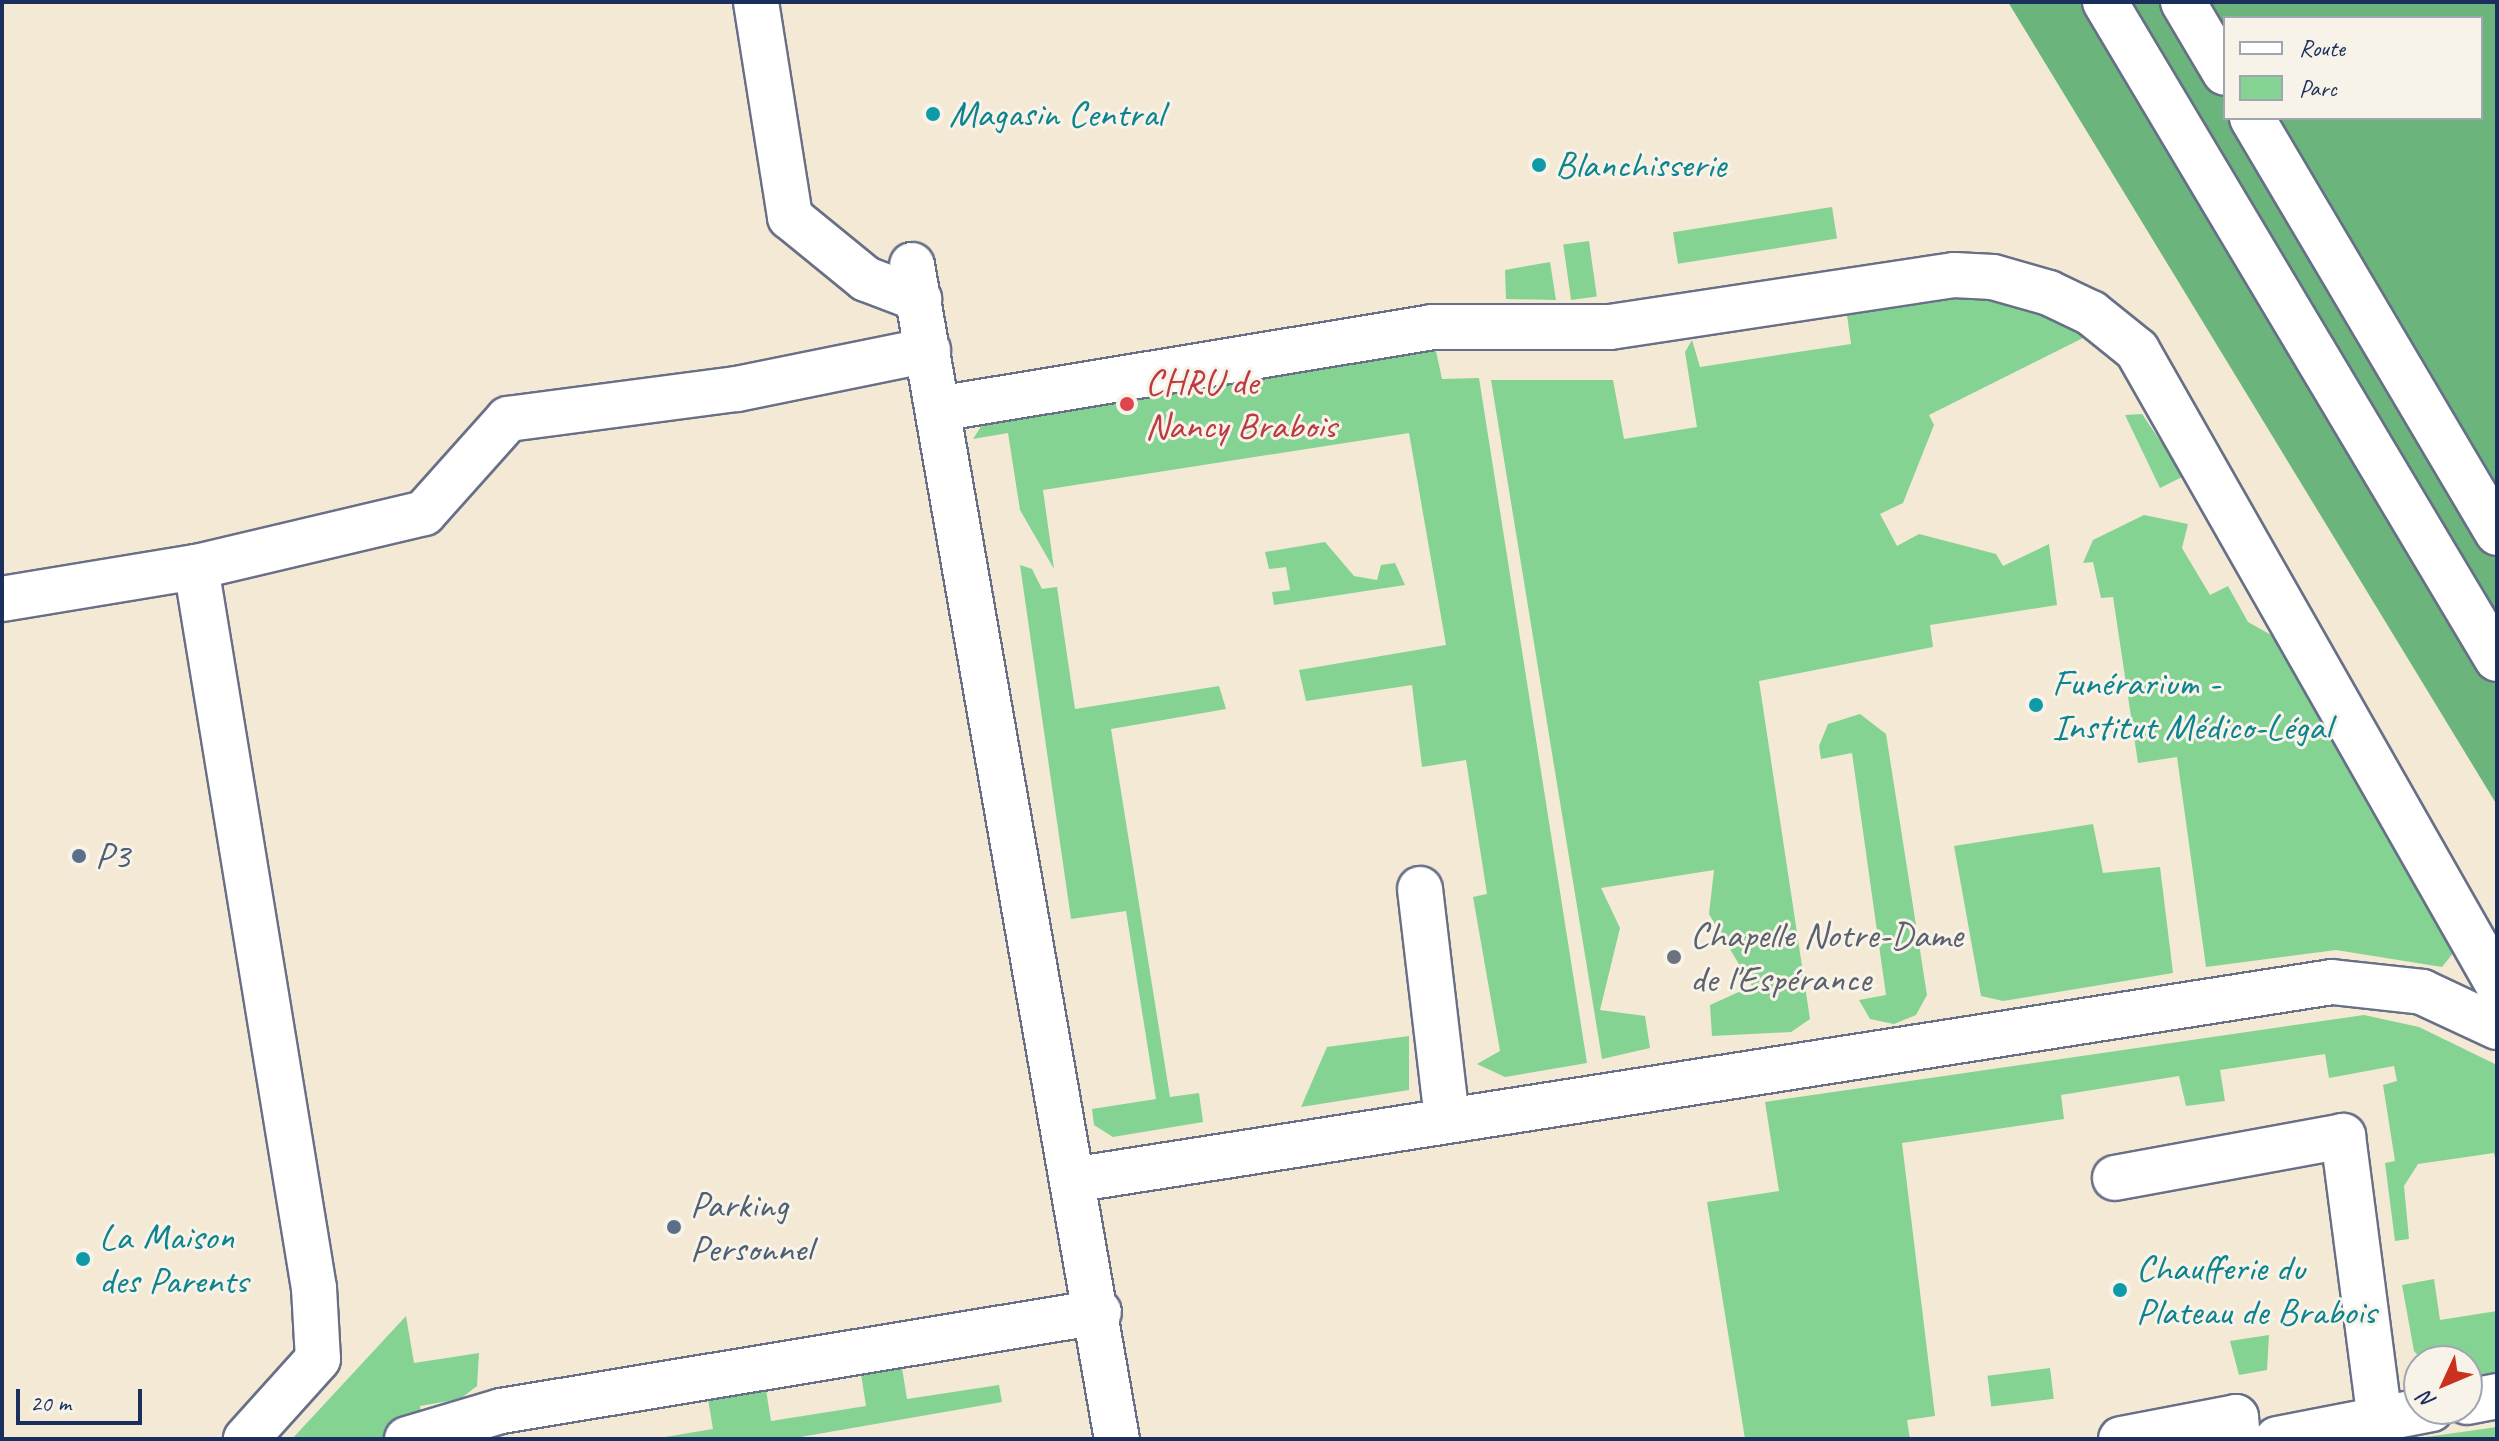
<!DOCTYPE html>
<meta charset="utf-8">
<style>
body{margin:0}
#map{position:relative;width:2499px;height:1441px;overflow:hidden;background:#f4e9d4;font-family:Caveat,sans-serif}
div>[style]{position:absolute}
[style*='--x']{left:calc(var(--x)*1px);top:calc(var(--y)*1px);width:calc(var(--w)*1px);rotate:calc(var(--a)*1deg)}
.green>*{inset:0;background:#84d393;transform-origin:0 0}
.forest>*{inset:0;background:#6bb57d}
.roads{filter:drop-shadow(2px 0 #677087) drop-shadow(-2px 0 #677087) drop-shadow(0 2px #677087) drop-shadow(0 -2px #677087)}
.minor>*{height:44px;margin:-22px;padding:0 22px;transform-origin:22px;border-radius:22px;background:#fff}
.highway>*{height:44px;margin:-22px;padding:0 22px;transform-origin:22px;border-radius:22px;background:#fff}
.dots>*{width:22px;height:22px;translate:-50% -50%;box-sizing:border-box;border:4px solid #f7f3e8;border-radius:50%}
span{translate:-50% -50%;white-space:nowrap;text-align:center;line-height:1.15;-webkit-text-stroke:6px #f7f3e8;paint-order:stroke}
.culture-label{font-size:38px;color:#0d838f}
.left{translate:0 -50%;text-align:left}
.health-label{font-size:38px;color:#be3a42}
.service-label{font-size:38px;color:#4e5e75}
.worship-label{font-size:38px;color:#5b616d}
.frame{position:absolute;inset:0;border:4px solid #1b2f5e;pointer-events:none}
.legend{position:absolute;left:2223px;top:16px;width:260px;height:104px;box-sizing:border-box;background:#f7f3e8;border:2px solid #9fa5b1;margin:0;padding:10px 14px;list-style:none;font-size:24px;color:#1b2f5e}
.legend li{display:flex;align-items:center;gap:16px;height:40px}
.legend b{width:40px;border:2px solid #9fa5b1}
.north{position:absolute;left:2403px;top:1345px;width:80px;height:80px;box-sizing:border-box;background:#f7f3e8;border:2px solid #9fa5b1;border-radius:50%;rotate:226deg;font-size:22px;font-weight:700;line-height:32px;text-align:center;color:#1b2f5e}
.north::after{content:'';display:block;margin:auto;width:28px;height:36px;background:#c8321e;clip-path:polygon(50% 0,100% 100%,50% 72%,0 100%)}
.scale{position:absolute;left:16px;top:1389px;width:126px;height:36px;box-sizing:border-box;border:4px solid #1b2f5e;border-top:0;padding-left:10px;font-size:24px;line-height:28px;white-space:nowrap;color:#1b2f5e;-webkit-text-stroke:6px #f7f3e8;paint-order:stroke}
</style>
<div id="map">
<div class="green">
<i style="left:1832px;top:207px;width:32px;height:161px;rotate:81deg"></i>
<i style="left:1589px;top:241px;width:56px;height:26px;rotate:82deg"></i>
<i style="clip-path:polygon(1550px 262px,1556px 300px,1506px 299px,1505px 270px)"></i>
<i style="clip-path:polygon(1958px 299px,2007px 302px,2089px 335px,1929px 415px,1934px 425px,1903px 503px,1880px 514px,1897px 546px,1919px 534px,1996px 554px,2003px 566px,2049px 544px,2057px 605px,1930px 625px,1933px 647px,1759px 681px,1810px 1019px,1791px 1032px,1712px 1036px,1710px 1005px,1752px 986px,1709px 914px,1714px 870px,1601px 888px,1620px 928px,1600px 1010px,1645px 1016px,1650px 1048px,1602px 1059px,1491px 380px,1613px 380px,1624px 439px,1697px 427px,1685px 352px,1692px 340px,1700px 367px,1851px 344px,1847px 315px)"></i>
<i style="clip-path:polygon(1436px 351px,1442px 379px,1479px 378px,1587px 1063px,1505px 1077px,1477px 1064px,1500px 1051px,1473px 897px,1487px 894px,1466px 760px,1422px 767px,1412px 685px,1306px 701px,1299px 670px,1446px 645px,1409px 433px,1043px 490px,1054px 569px,1020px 510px,1008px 433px,973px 439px,984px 422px)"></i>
<i style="clip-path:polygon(2142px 414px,2184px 476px,2160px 488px,2125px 415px)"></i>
<i style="clip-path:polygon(2144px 515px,2188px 524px,2182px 548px,2210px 595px,2228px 586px,2248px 622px,2280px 640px,2454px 952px,2442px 967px,2336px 950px,2206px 967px,2177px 757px,2138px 763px,2113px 597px,2101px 598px,2093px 562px,2083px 563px,2093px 540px)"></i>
<i style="clip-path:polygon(1325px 542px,1354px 576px,1377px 580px,1381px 565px,1395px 563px,1405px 585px,1274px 605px,1272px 592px,1290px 590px,1286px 567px,1269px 569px,1265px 552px)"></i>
<i style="clip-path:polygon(1020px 565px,1032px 569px,1042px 589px,1057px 587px,1075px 709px,1219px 686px,1226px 709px,1111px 729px,1170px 1097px,1199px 1093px,1203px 1122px,1113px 1137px,1094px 1125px,1092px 1109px,1156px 1099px,1126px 911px,1071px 919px)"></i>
<i style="clip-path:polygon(1860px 714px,1886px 734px,1927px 995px,1916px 1015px,1894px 1024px,1870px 1019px,1859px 1000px,1886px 995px,1852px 753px,1821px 759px,1819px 746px,1828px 724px)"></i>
<i style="clip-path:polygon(2093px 824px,2103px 873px,2160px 867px,2173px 973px,2003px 1001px,1981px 996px,1954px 846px)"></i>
<i style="clip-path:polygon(2364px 1015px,2419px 1027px,2497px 1065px,2497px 1168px,2494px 1153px,2418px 1164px,2404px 1186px,2409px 1239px,2395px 1241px,2385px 1163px,2395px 1161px,2383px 1085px,2397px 1081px,2394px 1066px,2329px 1078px,2325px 1054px,2220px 1070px,2225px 1101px,2186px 1106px,2179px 1076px,2061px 1095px,2064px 1119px,1902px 1143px,1935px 1416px,1907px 1420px,1910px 1439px,1745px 1439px,1707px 1202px,1779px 1191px,1765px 1102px)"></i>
<i style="clip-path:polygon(1409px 1036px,1409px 1090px,1301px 1107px,1327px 1047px)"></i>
<i style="clip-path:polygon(2434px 1279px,2440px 1320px,2497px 1311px,2497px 1380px,2467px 1384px,2467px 1361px,2423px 1361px,2414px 1351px,2402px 1285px)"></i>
<i style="clip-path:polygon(406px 1316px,414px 1363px,479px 1353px,477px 1386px,460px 1399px,420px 1406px,424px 1439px,292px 1439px)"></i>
<i style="clip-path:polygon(2269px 1335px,2267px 1370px,2239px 1375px,2230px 1341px)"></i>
<i style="clip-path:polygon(902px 1368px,907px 1399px,999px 1385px,1002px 1402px,789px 1439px,653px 1439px,713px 1429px,708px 1399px,766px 1390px,771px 1421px,866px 1406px,861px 1374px)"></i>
<i style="left:2050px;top:1368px;width:31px;height:63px;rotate:83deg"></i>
<i style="clip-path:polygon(2497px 1427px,2497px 1439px,2412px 1439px)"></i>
</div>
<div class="forest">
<i style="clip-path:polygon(evenodd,2008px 2px,2497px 2px,2497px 805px,2008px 2px,2225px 18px,2481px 18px,2481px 118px,2225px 118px,2225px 18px)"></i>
</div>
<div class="roads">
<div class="minor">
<i style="--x:756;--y:2;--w:218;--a:81"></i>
<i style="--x:790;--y:217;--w:98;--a:39.2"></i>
<i style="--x:866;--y:279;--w:57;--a:20.7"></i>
<i style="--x:912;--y:265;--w:1192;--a:80.1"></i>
<i style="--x:938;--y:409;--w:500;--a:-9.4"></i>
<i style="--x:1431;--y:327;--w:179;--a:0"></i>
<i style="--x:1610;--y:327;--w:348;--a:-8.6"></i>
<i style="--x:1954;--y:275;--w:39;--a:3"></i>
<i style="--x:1993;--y:277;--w:58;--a:15.9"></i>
<i style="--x:2049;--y:293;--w:47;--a:25.5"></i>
<i style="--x:2091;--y:313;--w:59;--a:38.8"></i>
<i style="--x:2137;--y:350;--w:728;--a:60.37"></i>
<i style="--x:196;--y:567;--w:731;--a:80.71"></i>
<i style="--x:314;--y:1288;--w:71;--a:86.8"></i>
<i style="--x:318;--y:1359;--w:108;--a:132"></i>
<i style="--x:2;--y:599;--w:197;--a:-9.4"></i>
<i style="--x:196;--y:567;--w:234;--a:-13.3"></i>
<i style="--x:424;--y:513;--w:126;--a:-48.2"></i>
<i style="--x:508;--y:419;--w:231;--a:-7.5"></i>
<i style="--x:737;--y:389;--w:195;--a:-11.5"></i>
<i style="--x:1420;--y:889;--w:231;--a:83.3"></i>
<i style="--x:2115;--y:1178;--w:232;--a:-10.4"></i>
<i style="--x:2343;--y:1136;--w:285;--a:82.6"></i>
<i style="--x:1072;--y:1180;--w:1275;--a:-8.93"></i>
<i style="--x:2332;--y:982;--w:91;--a:6.3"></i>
<i style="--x:2422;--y:992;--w:83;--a:25"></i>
<i style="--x:2467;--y:1402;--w:31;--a:-11"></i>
<i style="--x:407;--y:1439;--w:98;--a:-16.6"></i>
<i style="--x:501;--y:1411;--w:606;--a:-9.4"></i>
<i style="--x:2121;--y:1439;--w:117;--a:-10.8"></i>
<i style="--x:2236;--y:1417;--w:22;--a:85"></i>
<i style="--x:2277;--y:1439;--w:157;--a:-11"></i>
</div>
<div class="highway">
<i style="--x:2105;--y:2;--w:765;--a:59.18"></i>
<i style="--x:2183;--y:2;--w:82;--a:59.4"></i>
<i style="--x:2252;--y:118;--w:482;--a:59.4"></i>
</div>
</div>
<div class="dots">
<i style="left:933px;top:114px;background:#0f9aa8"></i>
<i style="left:1539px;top:165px;background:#0f9aa8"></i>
<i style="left:1127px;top:404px;background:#e0444e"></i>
<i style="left:2036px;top:705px;background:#0f9aa8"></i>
<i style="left:79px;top:856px;background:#5c6f8a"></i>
<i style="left:1674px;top:957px;background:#6b7280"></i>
<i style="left:674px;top:1227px;background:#5c6f8a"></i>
<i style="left:83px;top:1259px;background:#0f9aa8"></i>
<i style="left:2120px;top:1290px;background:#0f9aa8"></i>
</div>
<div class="culture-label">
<span class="left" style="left:949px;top:114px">Magasin Central</span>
<span class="left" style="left:1555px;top:165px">Blanchisserie</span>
<span class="left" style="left:2052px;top:705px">Funérarium -<br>Institut Médico-Légal</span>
<span class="left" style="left:99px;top:1259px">La Maison<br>des Parents</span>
<span class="left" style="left:2136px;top:1290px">Chaufferie du<br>Plateau de Brabois</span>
</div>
<div class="health-label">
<span class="left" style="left:1145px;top:404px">CHRU de<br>Nancy Brabois</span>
</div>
<div class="service-label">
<span class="left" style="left:95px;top:856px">P3</span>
<span class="left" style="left:690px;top:1227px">Parking<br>Personnel</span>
</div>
<div class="worship-label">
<span class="left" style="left:1690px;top:957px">Chapelle Notre-Dame<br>de l'Espérance</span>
</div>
<div class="frame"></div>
<ul class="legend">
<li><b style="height:10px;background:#fff"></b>Route</li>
<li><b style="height:22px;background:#84d393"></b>Parc</li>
</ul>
<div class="north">N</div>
<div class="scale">20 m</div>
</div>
